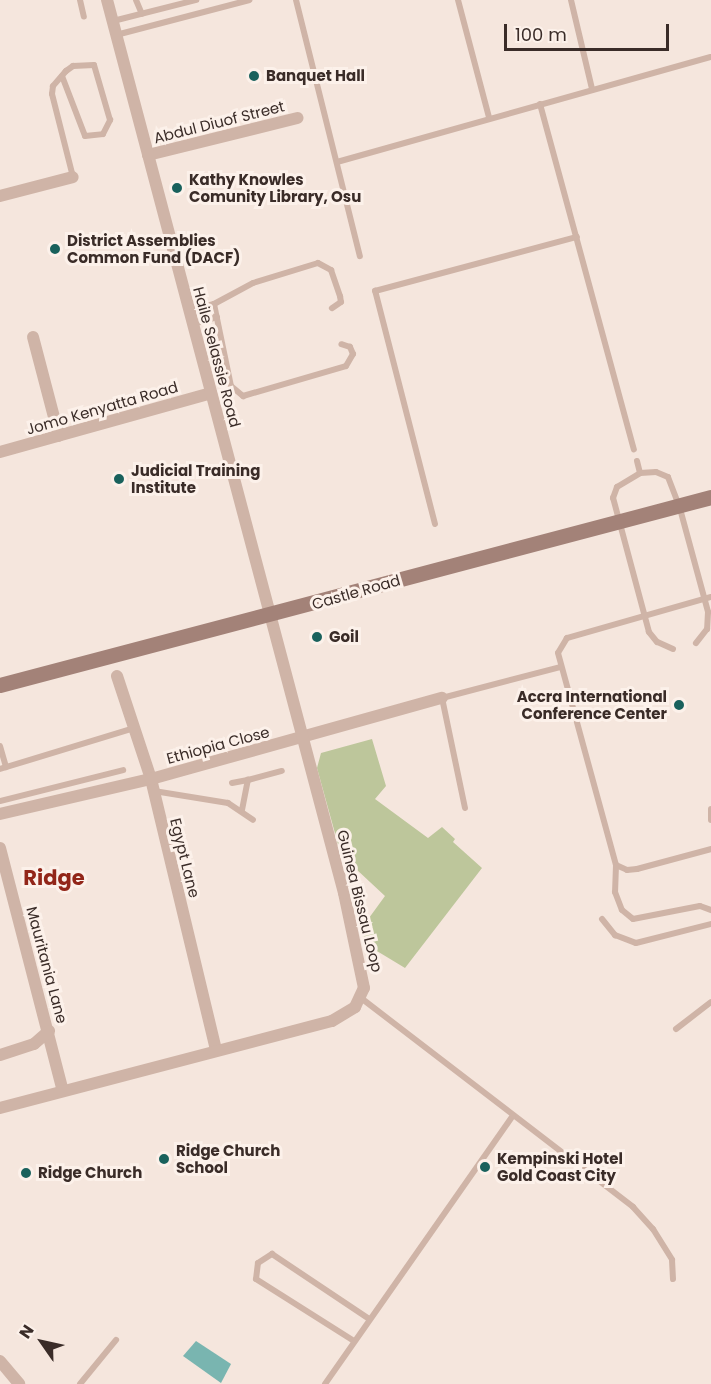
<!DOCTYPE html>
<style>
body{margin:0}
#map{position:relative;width:711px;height:1384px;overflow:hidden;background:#f5e6dd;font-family:Poppins,sans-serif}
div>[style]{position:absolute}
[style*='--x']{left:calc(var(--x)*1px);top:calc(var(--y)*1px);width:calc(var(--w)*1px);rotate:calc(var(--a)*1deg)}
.green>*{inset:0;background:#bdc69b}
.water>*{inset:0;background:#79b5b0}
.lane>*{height:6px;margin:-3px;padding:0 3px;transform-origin:3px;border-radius:3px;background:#cfb4a7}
.street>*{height:12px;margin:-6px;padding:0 6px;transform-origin:6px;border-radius:6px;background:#cfb4a7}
.secondary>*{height:15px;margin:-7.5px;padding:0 7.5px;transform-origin:7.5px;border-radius:7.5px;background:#a38278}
.dots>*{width:16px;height:16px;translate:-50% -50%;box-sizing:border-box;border:3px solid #fcf1ea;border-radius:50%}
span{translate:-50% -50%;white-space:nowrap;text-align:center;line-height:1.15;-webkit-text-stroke:6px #fcf1ea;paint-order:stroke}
.poi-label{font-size:15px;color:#3a2c28;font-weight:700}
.left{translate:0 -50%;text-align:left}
.right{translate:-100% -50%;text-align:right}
.street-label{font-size:15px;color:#3a2c28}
.district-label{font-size:21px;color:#922619;font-weight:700}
.north{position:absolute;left:12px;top:1312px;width:60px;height:60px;-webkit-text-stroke:4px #fcf1ea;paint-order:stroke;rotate:304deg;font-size:16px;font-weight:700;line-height:24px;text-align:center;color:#3a2c28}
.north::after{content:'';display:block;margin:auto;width:21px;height:27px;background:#3a2c28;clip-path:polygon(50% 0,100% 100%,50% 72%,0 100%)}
.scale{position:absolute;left:504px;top:24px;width:165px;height:27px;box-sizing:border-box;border:3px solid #3a2c28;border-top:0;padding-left:8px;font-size:18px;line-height:21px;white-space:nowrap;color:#3a2c28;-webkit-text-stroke:4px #fcf1ea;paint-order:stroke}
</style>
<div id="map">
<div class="green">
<i style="clip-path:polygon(372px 739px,386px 786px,375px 799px,428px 838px,442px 827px,455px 839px,453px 842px,482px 868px,405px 968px,367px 945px,361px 929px,385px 896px,341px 855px,317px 768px,321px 753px)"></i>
</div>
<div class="water">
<i style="clip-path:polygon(196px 1341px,231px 1364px,221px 1383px,183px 1356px)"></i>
</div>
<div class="lane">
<i style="--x:80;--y:0;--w:17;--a:77"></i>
<i style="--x:136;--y:0;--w:15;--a:67"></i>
<i style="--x:296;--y:0;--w:264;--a:76"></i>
<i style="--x:458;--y:0;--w:121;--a:75.2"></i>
<i style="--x:571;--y:0;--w:91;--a:76.7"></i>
<i style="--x:113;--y:21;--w:86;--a:-14.2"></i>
<i style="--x:116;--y:35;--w:138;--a:-14.7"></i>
<i style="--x:62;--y:76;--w:64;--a:69"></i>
<i style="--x:85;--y:136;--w:18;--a:-6"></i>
<i style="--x:103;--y:134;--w:16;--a:-63"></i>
<i style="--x:110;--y:120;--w:57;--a:-106.2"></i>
<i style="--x:94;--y:65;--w:21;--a:177"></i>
<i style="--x:73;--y:66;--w:9;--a:144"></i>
<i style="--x:66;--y:71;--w:20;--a:131"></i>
<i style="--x:53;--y:86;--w:8;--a:97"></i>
<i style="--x:52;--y:94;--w:86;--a:75.8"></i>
<i style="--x:540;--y:104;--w:358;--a:74.8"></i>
<i style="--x:337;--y:162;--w:388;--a:-15.7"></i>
<i style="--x:214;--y:304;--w:84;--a:78.3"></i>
<i style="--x:231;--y:386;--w:16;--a:40"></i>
<i style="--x:243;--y:396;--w:107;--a:-16.2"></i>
<i style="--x:346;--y:366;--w:14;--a:-60"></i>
<i style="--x:353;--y:354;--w:8;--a:-113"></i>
<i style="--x:350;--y:347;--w:9;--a:-162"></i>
<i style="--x:190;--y:310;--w:25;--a:-14"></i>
<i style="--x:214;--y:304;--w:44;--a:-28.3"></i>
<i style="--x:253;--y:283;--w:68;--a:-17.1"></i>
<i style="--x:318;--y:263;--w:15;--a:28"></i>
<i style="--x:331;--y:270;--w:28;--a:71"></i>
<i style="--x:340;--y:296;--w:6;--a:81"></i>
<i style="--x:341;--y:302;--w:11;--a:146"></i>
<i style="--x:193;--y:324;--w:25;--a:-16"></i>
<i style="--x:637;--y:461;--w:12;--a:76"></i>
<i style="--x:435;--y:524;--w:241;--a:-104.4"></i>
<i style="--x:375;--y:291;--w:209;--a:-15"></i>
<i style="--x:711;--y:597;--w:150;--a:164.1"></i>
<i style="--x:567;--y:638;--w:17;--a:121"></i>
<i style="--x:558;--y:653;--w:220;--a:74.7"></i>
<i style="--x:616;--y:865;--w:12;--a:24"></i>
<i style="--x:627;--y:870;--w:10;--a:-6"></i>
<i style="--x:637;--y:869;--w:77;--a:-15.1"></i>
<i style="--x:673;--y:649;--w:17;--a:-156"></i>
<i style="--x:657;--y:642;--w:13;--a:-129"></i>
<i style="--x:649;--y:632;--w:139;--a:-105"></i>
<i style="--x:613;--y:498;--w:12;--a:-70"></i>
<i style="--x:617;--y:487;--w:27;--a:-31"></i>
<i style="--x:640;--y:473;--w:16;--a:-4"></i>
<i style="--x:656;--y:472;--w:13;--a:23"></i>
<i style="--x:668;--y:477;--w:30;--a:69"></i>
<i style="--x:679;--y:505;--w:111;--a:74.8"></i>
<i style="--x:708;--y:612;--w:17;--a:93"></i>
<i style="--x:707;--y:629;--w:18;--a:128"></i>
<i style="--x:0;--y:746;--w:22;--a:74"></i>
<i style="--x:0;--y:769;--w:140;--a:-17"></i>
<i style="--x:232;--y:783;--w:16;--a:-11"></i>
<i style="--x:154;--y:791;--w:75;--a:9.2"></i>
<i style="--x:228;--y:803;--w:30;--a:34"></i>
<i style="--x:0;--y:801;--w:127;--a:-14.1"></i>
<i style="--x:465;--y:808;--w:112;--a:-101.8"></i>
<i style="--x:442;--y:698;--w:122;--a:-14.7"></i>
<i style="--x:711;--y:809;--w:11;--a:90"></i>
<i style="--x:242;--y:810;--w:31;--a:-79"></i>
<i style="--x:248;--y:780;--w:35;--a:-15"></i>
<i style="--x:616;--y:865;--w:27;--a:92"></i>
<i style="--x:615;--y:892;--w:19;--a:69"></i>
<i style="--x:622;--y:910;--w:14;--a:39"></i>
<i style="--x:633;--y:919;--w:68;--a:-11"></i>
<i style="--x:700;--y:906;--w:12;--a:20"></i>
<i style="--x:602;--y:919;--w:21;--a:51"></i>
<i style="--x:615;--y:935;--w:22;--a:21"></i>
<i style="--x:636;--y:943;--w:77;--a:-14.2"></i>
<i style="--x:361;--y:998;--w:343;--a:37.5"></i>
<i style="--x:633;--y:1207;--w:30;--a:48"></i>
<i style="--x:653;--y:1229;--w:36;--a:58"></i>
<i style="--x:672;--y:1260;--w:19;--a:87"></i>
<i style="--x:676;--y:1029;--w:44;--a:-37.6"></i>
<i style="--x:354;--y:1341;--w:116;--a:-147.7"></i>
<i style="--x:256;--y:1279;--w:16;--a:-83"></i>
<i style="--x:258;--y:1263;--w:17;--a:-33"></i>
<i style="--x:272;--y:1254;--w:117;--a:33.8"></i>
<i style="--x:80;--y:1384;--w:57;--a:-50.7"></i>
<i style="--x:325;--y:1384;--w:327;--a:-55"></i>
</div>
<div class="street">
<i style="--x:148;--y:155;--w:154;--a:-13.9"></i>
<i style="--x:0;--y:196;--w:75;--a:-14.6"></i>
<i style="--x:33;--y:337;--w:102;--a:75.3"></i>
<i style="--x:0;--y:452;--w:219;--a:-15.6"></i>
<i style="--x:117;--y:676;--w:108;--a:71.7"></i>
<i style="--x:151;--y:779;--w:278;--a:76.5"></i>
<i style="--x:0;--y:814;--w:155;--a:-13.1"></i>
<i style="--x:151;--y:779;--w:302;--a:-15.6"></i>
<i style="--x:0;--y:848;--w:251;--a:75.5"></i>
<i style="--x:0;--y:1055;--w:36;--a:-18"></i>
<i style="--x:34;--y:1044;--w:20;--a:-41"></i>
<i style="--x:0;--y:1108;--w:343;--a:-14.7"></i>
<i style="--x:332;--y:1021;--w:27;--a:-31"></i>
<i style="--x:355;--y:1007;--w:21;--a:-65"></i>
<i style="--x:364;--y:988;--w:97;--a:-101.9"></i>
<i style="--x:344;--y:893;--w:924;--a:-104.86"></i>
<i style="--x:0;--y:1361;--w:30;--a:50"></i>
</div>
<div class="secondary">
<i style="--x:0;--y:685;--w:735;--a:-14.81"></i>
</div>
<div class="dots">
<i style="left:254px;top:76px;background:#19615c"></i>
<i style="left:177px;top:188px;background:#19615c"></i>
<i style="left:55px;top:249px;background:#19615c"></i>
<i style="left:119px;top:479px;background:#19615c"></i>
<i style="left:317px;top:637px;background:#19615c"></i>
<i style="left:679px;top:705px;background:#19615c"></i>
<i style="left:164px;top:1159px;background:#19615c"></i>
<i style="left:485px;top:1167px;background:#19615c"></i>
<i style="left:26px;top:1173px;background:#19615c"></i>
</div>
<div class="poi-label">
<span class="left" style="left:266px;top:76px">Banquet Hall</span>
<span class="left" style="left:189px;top:188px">Kathy Knowles<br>Comunity Library, Osu</span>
<span class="left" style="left:67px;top:249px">District Assemblies<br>Common Fund (DACF)</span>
<span class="left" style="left:131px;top:479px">Judicial Training<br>Institute</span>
<span class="left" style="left:329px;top:637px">Goil</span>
<span class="right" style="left:667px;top:705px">Accra International<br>Conference Center</span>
<span class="left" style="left:176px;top:1159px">Ridge Church<br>School</span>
<span class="left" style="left:497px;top:1167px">Kempinski Hotel<br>Gold Coast City</span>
<span class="left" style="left:38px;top:1173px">Ridge Church</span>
</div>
<div class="street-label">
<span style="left:219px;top:122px;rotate:-14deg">Abdul Diuof Street</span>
<span style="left:217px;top:357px;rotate:75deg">Haile Selassie Road</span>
<span style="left:102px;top:408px;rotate:-16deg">Jomo Kenyatta Road</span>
<span style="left:356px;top:592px;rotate:-16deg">Castle Road</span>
<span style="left:218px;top:745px;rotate:-15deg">Ethiopia Close</span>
<span style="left:185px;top:858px;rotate:76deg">Egypt Lane</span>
<span style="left:360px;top:901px;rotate:76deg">Guinea Bissau Loop</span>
<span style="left:47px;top:965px;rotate:75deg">Mauritania Lane</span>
</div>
<div class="district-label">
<span style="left:54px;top:878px">Ridge</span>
</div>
<div class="north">N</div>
<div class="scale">100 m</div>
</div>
